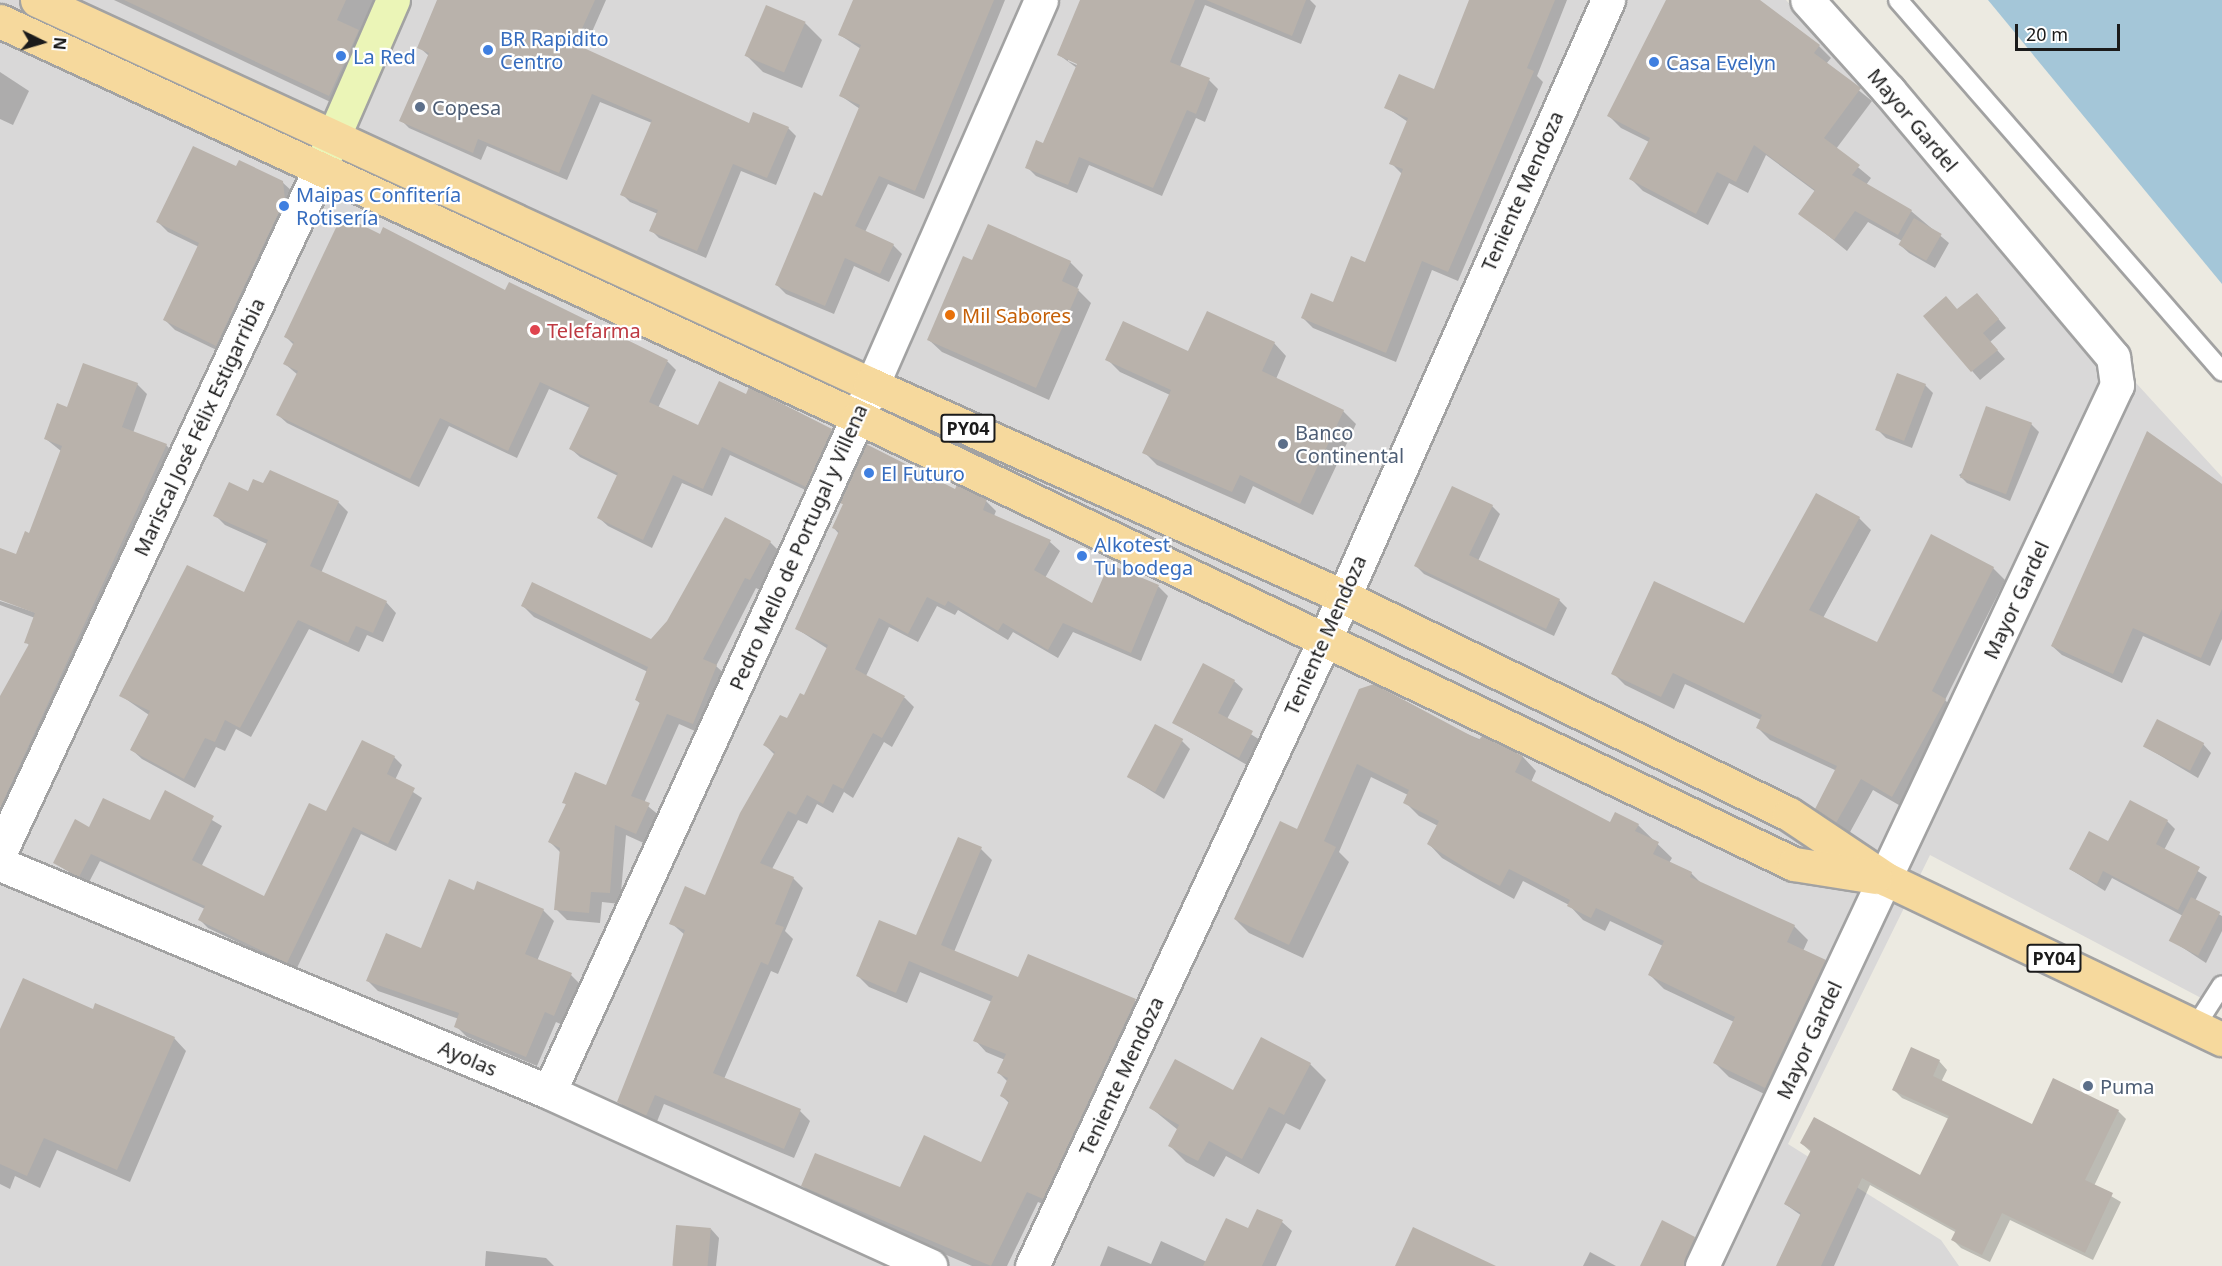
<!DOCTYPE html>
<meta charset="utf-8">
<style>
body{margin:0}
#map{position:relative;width:2222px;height:1266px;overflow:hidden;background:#eceae1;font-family:"Noto Sans",sans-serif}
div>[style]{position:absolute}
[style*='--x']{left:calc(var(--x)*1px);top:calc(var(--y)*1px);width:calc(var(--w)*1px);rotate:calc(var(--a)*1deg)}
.residential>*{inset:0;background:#d9d8d8}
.water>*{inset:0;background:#a4c6d8}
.shadow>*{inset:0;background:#0003}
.building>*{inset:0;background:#b9b2ab;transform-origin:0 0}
.roads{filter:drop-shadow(2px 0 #a2a2a2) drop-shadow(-2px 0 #a2a2a2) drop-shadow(0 2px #a2a2a2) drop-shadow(0 -2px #a2a2a2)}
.service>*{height:18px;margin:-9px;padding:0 9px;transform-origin:9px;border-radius:9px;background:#fff}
.minor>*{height:33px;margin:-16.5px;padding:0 16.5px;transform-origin:16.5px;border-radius:16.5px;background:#fff}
.secondary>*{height:33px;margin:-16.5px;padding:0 16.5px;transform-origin:16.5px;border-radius:16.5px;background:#ebf5b7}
.primary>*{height:33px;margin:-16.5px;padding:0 16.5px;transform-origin:16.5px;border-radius:16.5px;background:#f6d99d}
.dots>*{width:16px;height:16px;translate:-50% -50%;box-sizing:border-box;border:3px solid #fff;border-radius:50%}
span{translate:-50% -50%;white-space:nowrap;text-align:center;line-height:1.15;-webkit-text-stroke:4.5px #fff;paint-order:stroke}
.shield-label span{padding:2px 4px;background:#fff;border:2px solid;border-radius:4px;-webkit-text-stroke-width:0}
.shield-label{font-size:18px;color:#1b1b1b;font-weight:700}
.shop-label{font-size:20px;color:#366cbe}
.left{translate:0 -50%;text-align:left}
.service-label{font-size:20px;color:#4e5e75}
.street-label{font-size:20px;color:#1b1b1b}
.food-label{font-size:20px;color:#c56008}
.health-label{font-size:20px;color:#be3a42}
.north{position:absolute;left:12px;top:12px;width:60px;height:60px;-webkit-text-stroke:4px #fff;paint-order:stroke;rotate:95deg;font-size:16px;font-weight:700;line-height:24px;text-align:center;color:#1b1b1b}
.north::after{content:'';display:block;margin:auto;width:21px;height:27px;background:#1b1b1b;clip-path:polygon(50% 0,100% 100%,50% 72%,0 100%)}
.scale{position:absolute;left:2015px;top:24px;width:105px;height:27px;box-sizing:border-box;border:3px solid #1b1b1b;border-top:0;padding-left:8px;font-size:18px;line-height:21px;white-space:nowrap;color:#1b1b1b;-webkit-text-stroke:4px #fff;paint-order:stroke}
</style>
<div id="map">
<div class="residential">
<i style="clip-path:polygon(0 0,1786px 0,2222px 477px,2222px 1009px,1930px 855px,1788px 1144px,1941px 1240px,1959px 1266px,0 1266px)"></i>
</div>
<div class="water">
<i style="clip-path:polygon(1988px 0,2222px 0,2222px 284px)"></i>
</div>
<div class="shadow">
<i style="clip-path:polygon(114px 0,388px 0,341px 107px)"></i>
<i style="clip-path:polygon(439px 0,606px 0,584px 50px,749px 125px,788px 128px,796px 136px,776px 185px,741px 171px,706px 258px,659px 238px,651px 230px,658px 214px,630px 202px,622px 194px,652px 123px,600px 102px,567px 180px,487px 146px,481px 160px,409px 128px,401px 120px,429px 56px,419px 47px)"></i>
<i style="clip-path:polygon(854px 0,1005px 0,924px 199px,888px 184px,865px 232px,893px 245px,902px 254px,889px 282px,854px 266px,834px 314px,786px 294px,777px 285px,823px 198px,860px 109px,841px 96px,861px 49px,840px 35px)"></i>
<i style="clip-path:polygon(evenodd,1082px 0,1310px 0,1316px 6px,1301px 44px,1205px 5px,1180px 67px,1209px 80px,1218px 89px,1205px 122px,1196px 118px,1162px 196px,1089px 165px,1077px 193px,1036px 176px,1027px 167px,1044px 145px,1077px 68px,1059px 55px,1082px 0,1068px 58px,1084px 65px,1083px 68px,1068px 61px,1068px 58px)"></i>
<i style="clip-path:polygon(1476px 0,1567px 0,1537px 76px,1543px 82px,1458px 281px,1432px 270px,1396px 362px,1313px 328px,1303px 318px,1334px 304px,1366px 263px,1402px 174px,1391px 163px,1408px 122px,1386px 107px,1435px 91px)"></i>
<i style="clip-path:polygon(1667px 0,1744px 0,1788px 21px,1819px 46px,1831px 58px,1826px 64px,1872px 101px,1836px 149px,1871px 178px,1866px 185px,1911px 211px,1949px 243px,1935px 268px,1909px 253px,1900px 245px,1902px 241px,1868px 222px,1847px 251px,1800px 213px,1816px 192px,1766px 155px,1748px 193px,1729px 183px,1708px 225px,1643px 191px,1631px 179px,1649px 142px,1621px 128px,1609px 116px)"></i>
<i style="clip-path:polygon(805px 23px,822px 40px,802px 88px,763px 72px,746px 55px)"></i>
<i style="clip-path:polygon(0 72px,29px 91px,13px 125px,0 119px)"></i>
<i style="clip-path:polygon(282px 182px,293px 192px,227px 355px,175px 330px,165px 320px,199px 247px,168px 232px,158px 222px)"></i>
<i style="clip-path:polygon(973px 262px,1070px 262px,1083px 275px,1077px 289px,1091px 303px,1049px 400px,942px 352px,929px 340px)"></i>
<i style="clip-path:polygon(509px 284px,668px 362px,676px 370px,658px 408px,699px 427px,831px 430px,840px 439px,814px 494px,730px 455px,712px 496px,682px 483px,652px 548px,608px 526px,599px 518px,618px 476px,580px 457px,571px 449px,590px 408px,549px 389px,517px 458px,449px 426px,419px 487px,287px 423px,278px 415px,298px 375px,285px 364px,294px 345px,286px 337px,505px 292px)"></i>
<i style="clip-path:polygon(1985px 303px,2006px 328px,1990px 342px,2005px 359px,1980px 380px,1925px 317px)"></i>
<i style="clip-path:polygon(1274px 343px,1286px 356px,1276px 379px,1343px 411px,1356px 424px,1313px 515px,1253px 486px,1245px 504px,1157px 465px,1144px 452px,1170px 395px,1120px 372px,1107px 359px)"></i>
<i style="clip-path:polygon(137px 384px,147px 394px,133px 433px,166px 445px,176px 455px,12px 812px,0 806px,0 699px,30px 646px,26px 642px,35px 618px,0 605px,0 601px,43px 615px,0 598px,0 549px,17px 556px,30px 535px,61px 451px,46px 439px,68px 409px)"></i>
<i style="clip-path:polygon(1925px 385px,1933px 393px,1912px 448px,1886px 438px,1878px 430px)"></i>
<i style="clip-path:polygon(2031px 424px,2039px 432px,2010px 501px,1967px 483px,1959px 475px)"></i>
<i style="clip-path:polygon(867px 446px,955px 491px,986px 501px,996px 511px,994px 516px,1050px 542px,1060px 551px,1045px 578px,1093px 605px,1110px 566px,1159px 587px,1168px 596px,1141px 661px,1073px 632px,1058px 658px,1013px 632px,1008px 640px,958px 610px,955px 615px,937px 606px,918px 642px,889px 627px,866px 676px,905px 698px,877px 744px,905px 698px,914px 707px,892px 747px,884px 742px,853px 798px,844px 792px,833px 813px,817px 804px,807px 824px,798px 820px,772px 869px,793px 878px,803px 888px,785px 931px,793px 939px,778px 974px,771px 971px,724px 1079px,800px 1111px,810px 1121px,794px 1158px,664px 1104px,656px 1124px,629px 1112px,619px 1102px,685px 935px,671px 923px,706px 897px,775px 755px,765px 745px,805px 697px,828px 649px,797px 629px,839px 534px,833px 527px,845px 506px,841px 502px)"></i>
<i style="clip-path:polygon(264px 485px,338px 502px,348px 512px,321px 573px,386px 602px,396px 613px,383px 642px,367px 635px,359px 652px,309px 629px,251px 737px,236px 729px,225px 751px,216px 747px,195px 788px,142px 759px,131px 749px,149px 715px,120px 695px,245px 594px,267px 544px,225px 525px,215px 515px)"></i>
<i style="clip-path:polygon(2222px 486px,2222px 639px,2210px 666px,2143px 636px,2122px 683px,2062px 655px,2052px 646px)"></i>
<i style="clip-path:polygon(1492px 506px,1500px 514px,1478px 561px,1559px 600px,1567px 608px,1554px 636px,1424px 574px,1416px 566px)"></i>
<i style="clip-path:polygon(1859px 518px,1871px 530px,1823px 618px,1878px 644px,1993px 568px,2005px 580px,1945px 700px,1957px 712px,1904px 808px,1873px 790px,1849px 834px,1817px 809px,1837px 771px,1770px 740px,1758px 728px,1761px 720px,1685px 684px,1674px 709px,1625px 685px,1613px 673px,1745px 625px)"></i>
<i style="clip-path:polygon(770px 542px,781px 553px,762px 591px,756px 588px,716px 666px,728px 677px,704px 735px,679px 724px,644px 803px,660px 816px,648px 845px,626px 835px,620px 904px,602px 902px,600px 923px,567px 920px,556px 909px,561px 853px,550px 842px,567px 806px,564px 802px,607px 787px,641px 704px,636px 700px,648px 672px,534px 617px,523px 606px,651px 640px)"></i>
<i style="clip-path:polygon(1234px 681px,1243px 689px,1227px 719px,1260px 740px,1247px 765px,1174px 723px)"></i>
<i style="clip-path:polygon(1360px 690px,1523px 757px,1536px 771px,1531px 782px,1611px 824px,1638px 825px,1672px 858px,1669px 863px,1691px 873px,1701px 883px,1794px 926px,1808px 940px,1803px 951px,1825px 961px,1839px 975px,1779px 1101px,1729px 1077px,1715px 1063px,1734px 1022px,1664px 989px,1650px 975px,1663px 946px,1610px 921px,1605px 931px,1583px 920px,1569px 905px,1523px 881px,1514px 899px,1483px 882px,1442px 858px,1429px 844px,1438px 826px,1419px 816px,1405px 802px,1408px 795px,1371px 777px,1339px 852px,1349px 862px,1303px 958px,1249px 933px,1235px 919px,1298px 831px)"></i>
<i style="clip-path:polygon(1182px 741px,1190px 749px,1164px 799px,1129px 777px)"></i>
<i style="clip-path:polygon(2203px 744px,2211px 753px,2198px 778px,2144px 746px)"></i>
<i style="clip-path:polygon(394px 757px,402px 765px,395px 780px,422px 798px,396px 851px,361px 834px,296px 970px,208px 928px,200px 920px,205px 909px,100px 861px,88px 884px,55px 863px,90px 829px,150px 822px,165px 792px,222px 826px,201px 867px,264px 898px,327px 813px)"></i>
<i style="clip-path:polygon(2167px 821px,2175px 829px,2164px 850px,2207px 877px,2195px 901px,2222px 916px,2222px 931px,2206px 963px,2171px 940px,2183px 916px,2112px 878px,2105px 891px,2070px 869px,2109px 843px)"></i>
<i style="clip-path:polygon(981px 849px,992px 860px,954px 952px,1019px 979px,1135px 1001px,1146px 1012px,1054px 1209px,1038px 1202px,1007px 1266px,972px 1266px,814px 1198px,803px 1186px,901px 1189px,981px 1164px,1010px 1104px,1002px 1096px,1008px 1082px,999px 1073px,1005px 1060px,986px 1052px,975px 1040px,992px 1002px,920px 972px,907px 1003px,869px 987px,858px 976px,917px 937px)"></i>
<i style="clip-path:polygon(474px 892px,543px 910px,554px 921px,537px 961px,571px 975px,582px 986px,565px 1026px,556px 1022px,537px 1066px,467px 1037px,456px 1026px,459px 1019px,378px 991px,367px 980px,422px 950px)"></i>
<i style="clip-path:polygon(93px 1011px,174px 1038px,186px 1051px,130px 1182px,57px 1150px,40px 1188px,15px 1176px,10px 1189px,0 1184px,0 1033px)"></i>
<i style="clip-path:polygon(1939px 1061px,1947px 1070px,1941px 1082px,2032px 1126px,2118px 1111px,2126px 1119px,2094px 1186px,2121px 1202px,2093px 1260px,2010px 1220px,1990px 1262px,1961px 1248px,1953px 1240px,1957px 1233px,1870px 1185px,1834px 1266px,1777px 1266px,1802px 1216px,1785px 1204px,1811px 1152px,1801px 1143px,1921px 1178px,1949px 1119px,1902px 1098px,1894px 1090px)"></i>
<i style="clip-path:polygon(1310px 1064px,1326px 1080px,1300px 1130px,1286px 1123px,1259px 1174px,1226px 1156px,1214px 1177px,1186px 1162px,1170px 1146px,1178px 1130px,1151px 1108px,1234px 1092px)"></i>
<i style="clip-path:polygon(1258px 1211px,1282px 1222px,1292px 1231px,1276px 1266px,1100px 1266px,1108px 1246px,1151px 1264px,1161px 1241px,1207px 1262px,1249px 1230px)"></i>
<i style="clip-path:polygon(711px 1229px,719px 1238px,716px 1266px,674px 1266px)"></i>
<i style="clip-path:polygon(1694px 1238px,1702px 1246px,1694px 1266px,1641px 1266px)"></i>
<i style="clip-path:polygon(486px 1251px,546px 1258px,554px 1266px,485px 1266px)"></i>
<i style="clip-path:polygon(1590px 1252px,1616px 1266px,1583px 1266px)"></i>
</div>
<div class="building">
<i style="clip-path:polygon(124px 0,346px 0,337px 20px,359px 30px,329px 96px)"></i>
<i style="clip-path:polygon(437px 0,595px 0,575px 44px,749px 123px,753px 112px,789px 127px,767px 178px,733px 164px,697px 251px,649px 231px,658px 210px,620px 195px,652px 120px,592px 94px,559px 173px,478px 139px,473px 153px,399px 121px,429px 53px,417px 48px)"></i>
<i style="clip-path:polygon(853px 0,994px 0,915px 191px,879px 176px,855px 226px,894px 244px,880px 274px,845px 258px,825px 306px,775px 285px,814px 192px,822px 196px,860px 105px,839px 96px,861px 45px,838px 35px)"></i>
<i style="clip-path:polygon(1080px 0,1195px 0,1170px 62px,1210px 78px,1196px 114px,1187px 110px,1153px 188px,1079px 157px,1068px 185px,1025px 168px,1036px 140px,1043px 143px,1077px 64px,1057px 55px)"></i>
<i style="clip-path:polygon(1206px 0,1306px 0,1292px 36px)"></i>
<i style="clip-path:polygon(1469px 0,1555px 0,1527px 68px,1534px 71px,1448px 272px,1422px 261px,1386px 353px,1301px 318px,1311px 293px,1333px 302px,1351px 256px,1365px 262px,1403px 169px,1389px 164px,1408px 118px,1384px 108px,1399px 74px,1434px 89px)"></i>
<i style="clip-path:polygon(1666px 0,1760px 0,1820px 45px,1814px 53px,1861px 88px,1824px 138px,1860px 165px,1852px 175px,1912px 210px,1898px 235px,1855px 211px,1834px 240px,1798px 214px,1815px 190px,1754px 145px,1736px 182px,1717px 172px,1696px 214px,1629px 179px,1650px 138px,1607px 116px)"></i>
<i style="left:766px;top:5px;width:43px;height:55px;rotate:23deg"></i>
<i style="clip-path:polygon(193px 146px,236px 166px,239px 160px,283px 181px,285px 199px,216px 346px,163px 320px,199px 243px,156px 222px)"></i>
<i style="clip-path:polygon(342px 215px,380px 234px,383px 227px,505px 290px,509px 282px,668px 360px,649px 402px,698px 425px,719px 381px,746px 394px,749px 387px,832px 429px,806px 487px,722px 447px,703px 489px,673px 475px,643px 540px,597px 518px,618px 473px,569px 449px,590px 405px,540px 382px,508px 451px,440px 418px,410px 479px,276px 415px,298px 371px,283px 364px,294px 342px,284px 337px)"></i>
<i style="left:1914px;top:218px;width:32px;height:31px;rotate:30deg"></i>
<i style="clip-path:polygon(988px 224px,1071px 261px,1062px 281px,1079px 289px,1036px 388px,927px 340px,963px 256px,972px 260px)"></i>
<i style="clip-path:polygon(1977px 293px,1999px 319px,1983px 333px,1998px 350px,1971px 372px,1923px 316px,1946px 296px,1957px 309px)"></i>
<i style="clip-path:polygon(1207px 311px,1275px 342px,1262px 371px,1344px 410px,1300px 504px,1240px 475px,1232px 492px,1142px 453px,1171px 390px,1105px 360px,1123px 321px,1188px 351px)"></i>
<i style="clip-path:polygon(83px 363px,138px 383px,122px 427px,167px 444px,0 808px,0 696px,29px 644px,24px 643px,35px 613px,0 600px,0 548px,16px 554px,25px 531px,29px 533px,62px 446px,44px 439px,57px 403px,67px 407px)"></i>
<i style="left:1897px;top:373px;width:31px;height:61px;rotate:21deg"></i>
<i style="left:1986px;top:406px;width:49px;height:76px;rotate:20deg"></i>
<i style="clip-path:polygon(2147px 431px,2222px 484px,2222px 609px,2201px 658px,2133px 628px,2113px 674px,2051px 646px)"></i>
<i style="clip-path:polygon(866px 444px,955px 489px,957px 485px,987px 499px,983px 510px,1051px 540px,1034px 570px,1092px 603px,1109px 564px,1159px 585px,1131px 653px,1063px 623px,1048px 650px,1003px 623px,998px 631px,948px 601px,945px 606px,927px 597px,908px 634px,879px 618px,855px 669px,905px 696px,882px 738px,873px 733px,843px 789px,833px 784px,823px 804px,807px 795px,796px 815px,788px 811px,760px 863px,794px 877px,775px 924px,784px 927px,768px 965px,761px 962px,713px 1073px,801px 1109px,784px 1149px,655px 1095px,646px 1116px,617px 1102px,685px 930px,669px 924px,685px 886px,705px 895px,740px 813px,775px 752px,763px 745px,780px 715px,787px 718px,800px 693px,804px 695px,828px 645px,795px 629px,839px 531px,832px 528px,843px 504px,839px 503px)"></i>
<i style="clip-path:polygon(270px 470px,339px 501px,310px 566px,387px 601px,373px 633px,356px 626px,348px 643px,298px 620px,240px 728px,225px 720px,215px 742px,205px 738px,184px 779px,130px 750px,150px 711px,119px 696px,187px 565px,244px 592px,268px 540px,213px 516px,229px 482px,248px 491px,253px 479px,263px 483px)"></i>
<i style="clip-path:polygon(1452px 486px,1493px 505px,1469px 555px,1560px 599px,1546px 629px,1414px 566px)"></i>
<i style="clip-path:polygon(1816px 493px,1860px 517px,1809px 610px,1877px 642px,1931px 534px,1994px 567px,1932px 691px,1946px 699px,1892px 797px,1861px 779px,1836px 823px,1815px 809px,1837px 766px,1756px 728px,1762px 715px,1673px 673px,1661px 697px,1611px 674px,1654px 581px,1744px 623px)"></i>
<i style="clip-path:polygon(725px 517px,771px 541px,750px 580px,745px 578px,703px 659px,717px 665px,693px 724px,667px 714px,631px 796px,650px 803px,636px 834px,615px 825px,610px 893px,591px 892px,589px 913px,554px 910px,560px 848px,548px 842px,566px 804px,562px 803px,575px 772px,606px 785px,640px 702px,635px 700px,648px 667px,521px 606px,532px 582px,651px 639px,667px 621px)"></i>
<i style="clip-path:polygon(1203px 663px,1235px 680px,1218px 713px,1253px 731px,1239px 758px,1172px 723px)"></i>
<i style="clip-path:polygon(1374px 684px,1479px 740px,1482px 736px,1523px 756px,1515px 772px,1610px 822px,1615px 812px,1639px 824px,1635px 831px,1659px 842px,1653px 854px,1692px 872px,1690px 877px,1795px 925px,1787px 942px,1826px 960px,1765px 1088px,1713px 1063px,1735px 1017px,1648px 975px,1664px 941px,1596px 908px,1591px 918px,1567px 906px,1570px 900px,1509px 869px,1500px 886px,1467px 869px,1427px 844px,1439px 821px,1403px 803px,1409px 790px,1357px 764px,1324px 841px,1336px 847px,1289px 945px,1234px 919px,1280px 821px,1297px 829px,1359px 689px)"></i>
<i style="left:2157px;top:719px;width:53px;height:31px;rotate:27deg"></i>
<i style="left:1155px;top:724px;width:32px;height:60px;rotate:28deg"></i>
<i style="clip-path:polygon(362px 740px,395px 756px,387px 774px,415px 788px,388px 844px,353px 827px,287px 963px,198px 920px,205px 906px,91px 854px,79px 877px,53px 863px,75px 819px,89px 827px,103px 798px,150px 820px,165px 790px,214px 816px,192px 860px,264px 896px,309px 803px,326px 811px)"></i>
<i style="clip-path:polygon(2130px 800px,2168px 820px,2156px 844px,2200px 867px,2178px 910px,2103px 871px,2097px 884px,2069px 869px,2089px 831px,2108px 841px)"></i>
<i style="clip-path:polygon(958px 837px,982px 847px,941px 945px,1018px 977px,1028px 954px,1136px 999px,1043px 1199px,1027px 1192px,991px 1266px,801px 1186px,815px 1153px,900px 1187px,924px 1135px,981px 1162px,1009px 1101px,1000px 1096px,1008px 1078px,997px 1073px,1006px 1054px,973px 1041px,993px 996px,909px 961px,896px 993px,856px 976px,879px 920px,916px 935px)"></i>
<i style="clip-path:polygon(449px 879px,474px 890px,477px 881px,544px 909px,525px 954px,572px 973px,554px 1016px,545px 1012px,526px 1057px,454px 1027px,459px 1013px,366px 981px,386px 933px,421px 948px)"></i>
<i style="left:2191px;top:897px;width:33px;height:49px;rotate:27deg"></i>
<i style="clip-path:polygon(23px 978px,93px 1009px,95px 1003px,175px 1037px,117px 1170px,44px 1138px,27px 1176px,0 1164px,0 1029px)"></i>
<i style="clip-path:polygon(1261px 1037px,1311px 1063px,1284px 1115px,1269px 1107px,1242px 1159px,1209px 1141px,1198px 1161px,1168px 1146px,1179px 1125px,1149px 1108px,1175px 1059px,1233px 1090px)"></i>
<i style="clip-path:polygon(1911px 1047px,1940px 1060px,1933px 1076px,2032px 1124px,2053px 1078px,2119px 1110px,2085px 1180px,2113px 1193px,2085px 1253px,2002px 1213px,1982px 1255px,1951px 1240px,1956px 1230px,1862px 1178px,1821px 1266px,1776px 1266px,1801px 1213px,1784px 1204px,1811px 1150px,1800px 1143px,1814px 1117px,1920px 1175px,1949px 1116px,1892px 1090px)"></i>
<i style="clip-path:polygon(1257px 1209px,1283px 1220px,1262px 1266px,1203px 1266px,1226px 1218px,1248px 1228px)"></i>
<i style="clip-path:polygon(1662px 1220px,1695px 1237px,1684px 1266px,1640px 1266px)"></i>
<i style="left:676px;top:1225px;width:35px;height:41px;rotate:5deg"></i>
<i style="clip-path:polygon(1413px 1227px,1496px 1266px,1395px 1266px)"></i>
</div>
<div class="roads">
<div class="service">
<i style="--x:1898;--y:0;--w:493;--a:48.9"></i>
<i style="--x:2197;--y:1024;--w:46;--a:-57.3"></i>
</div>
<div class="minor">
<i style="--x:0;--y:852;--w:754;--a:-64.9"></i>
<i style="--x:0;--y:864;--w:594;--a:22.55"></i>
<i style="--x:549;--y:1092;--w:419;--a:24.5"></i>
<i style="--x:549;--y:1092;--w:742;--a:-65.4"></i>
<i style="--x:858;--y:417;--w:455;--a:-66.3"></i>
<i style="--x:1032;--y:1266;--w:692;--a:-64.95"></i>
<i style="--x:1325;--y:639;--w:699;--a:-66.11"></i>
<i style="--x:1702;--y:1266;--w:974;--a:-64.78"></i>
<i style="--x:2117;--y:385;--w:28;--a:-98"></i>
<i style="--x:2113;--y:357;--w:348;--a:-130.1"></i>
<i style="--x:1889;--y:91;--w:122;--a:-132"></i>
</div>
<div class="secondary">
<i style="--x:322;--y:163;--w:178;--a:-66.5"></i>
</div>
<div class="primary">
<i style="--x:37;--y:0;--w:917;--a:24.75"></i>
<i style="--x:870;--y:384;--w:517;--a:24.19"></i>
<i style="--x:1342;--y:596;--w:497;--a:26"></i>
<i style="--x:1789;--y:814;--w:117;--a:33.8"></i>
<i style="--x:1886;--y:879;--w:372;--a:25.5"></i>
<i style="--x:0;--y:21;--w:945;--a:24.78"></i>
<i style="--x:858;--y:417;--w:1037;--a:25.53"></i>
<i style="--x:1794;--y:864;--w:82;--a:9.1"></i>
</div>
</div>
<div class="dots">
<i style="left:488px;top:50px;background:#3f7fe0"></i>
<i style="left:341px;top:56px;background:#3f7fe0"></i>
<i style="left:1654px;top:62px;background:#3f7fe0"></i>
<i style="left:420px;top:107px;background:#5c6f8a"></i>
<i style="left:284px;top:206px;background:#3f7fe0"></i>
<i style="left:950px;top:315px;background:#e8710a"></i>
<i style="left:535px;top:330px;background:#e0444e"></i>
<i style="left:1283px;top:444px;background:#5c6f8a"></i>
<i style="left:869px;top:473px;background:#3f7fe0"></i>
<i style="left:1082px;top:556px;background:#3f7fe0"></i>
<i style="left:2088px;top:1086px;background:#5c6f8a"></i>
</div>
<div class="shield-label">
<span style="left:968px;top:428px">PY04</span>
<span style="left:2054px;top:958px">PY04</span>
</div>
<div class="shop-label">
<span class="left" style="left:500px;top:50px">BR Rapidito<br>Centro</span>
<span class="left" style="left:353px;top:56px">La Red</span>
<span class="left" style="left:1666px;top:62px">Casa Evelyn</span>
<span class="left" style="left:296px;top:206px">Maipas Confitería<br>Rotisería</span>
<span class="left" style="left:881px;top:473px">El Futuro</span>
<span class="left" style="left:1094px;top:556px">Alkotest<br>Tu bodega</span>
</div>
<div class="service-label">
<span class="left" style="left:432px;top:107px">Copesa</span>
<span class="left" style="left:1295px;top:444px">Banco<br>Continental</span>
<span class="left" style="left:2100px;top:1086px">Puma</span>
</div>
<div class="street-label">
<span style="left:1913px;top:120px;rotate:50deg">Mayor Gardel</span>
<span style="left:1522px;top:191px;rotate:-66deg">Teniente Mendoza</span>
<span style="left:199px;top:427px;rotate:-65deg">Mariscal José Félix Estigarribia</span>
<span style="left:798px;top:547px;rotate:-66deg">Pedro Mello de Portugal y Villena</span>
<span style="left:2016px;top:600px;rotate:-65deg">Mayor Gardel</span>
<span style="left:1325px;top:635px;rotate:-66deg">Teniente Mendoza</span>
<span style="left:1809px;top:1040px;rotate:-65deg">Mayor Gardel</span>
<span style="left:468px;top:1058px;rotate:23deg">Ayolas</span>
<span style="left:1121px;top:1076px;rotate:-65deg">Teniente Mendoza</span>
</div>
<div class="food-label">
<span class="left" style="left:962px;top:315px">Mil Sabores</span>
</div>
<div class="health-label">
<span class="left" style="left:547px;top:330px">Telefarma</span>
</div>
<div class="north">N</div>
<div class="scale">20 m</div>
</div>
